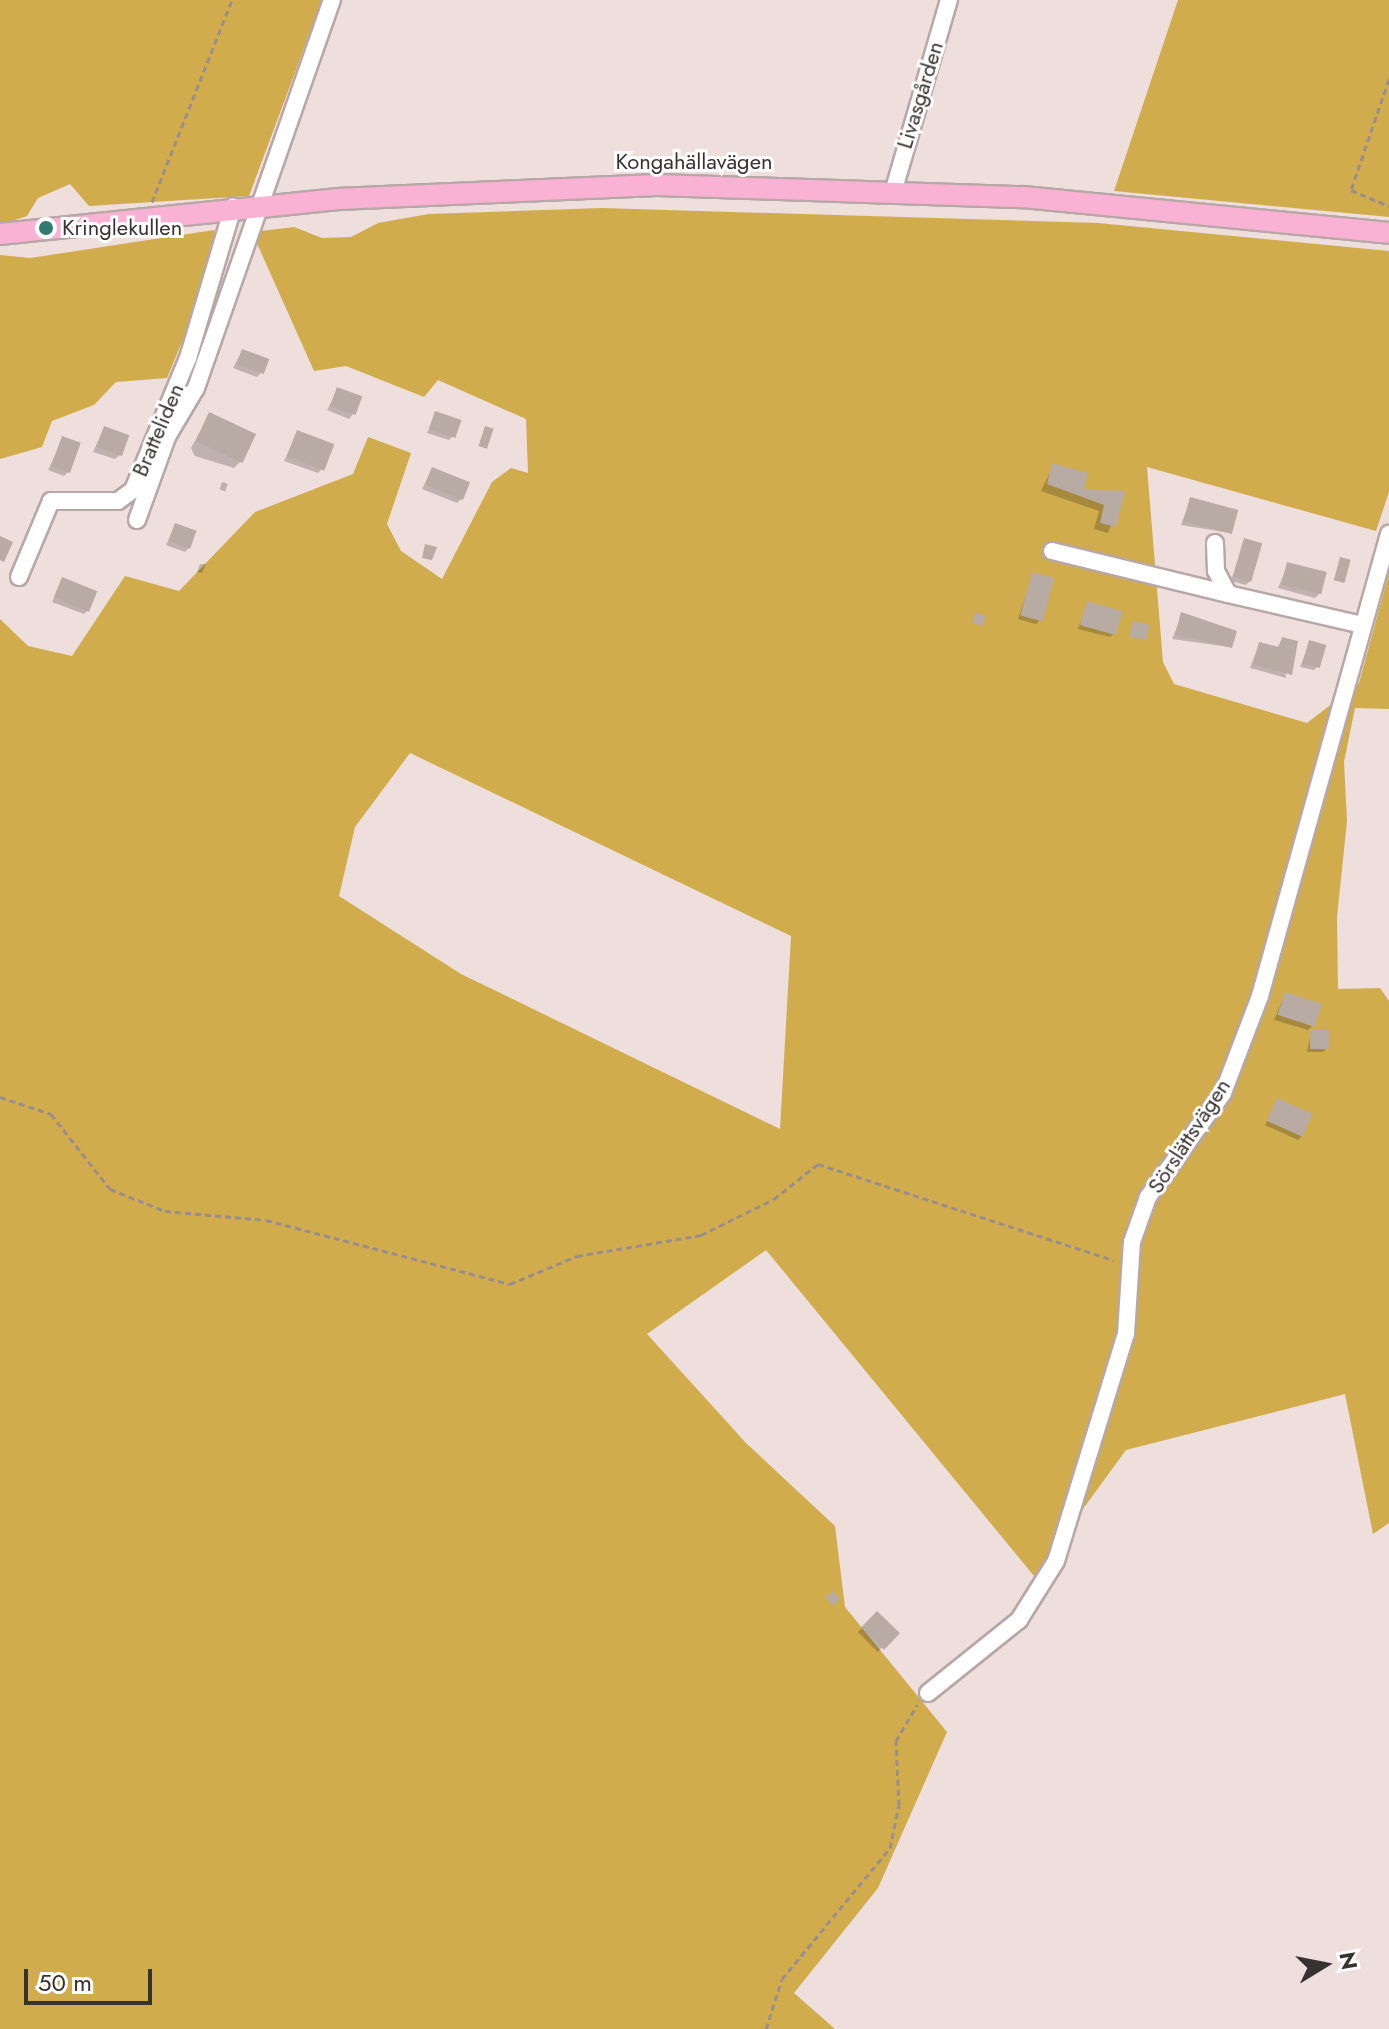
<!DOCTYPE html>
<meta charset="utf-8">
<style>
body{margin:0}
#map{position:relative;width:1389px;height:2029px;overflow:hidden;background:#eededc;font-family:Jost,sans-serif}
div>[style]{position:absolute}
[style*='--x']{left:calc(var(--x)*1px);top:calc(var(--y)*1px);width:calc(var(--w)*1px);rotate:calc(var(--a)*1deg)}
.green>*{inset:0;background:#d1ac4d}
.shadow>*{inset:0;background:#0003;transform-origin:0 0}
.building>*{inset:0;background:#b8aba3;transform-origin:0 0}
.path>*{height:3px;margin-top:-1.5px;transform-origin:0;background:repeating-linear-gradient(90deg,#9a8e8d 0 6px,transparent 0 10px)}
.roads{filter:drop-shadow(2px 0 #b7a7a6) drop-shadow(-2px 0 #b7a7a6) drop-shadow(0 2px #b7a7a6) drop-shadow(0 -2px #b7a7a6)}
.minor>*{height:16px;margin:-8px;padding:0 8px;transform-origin:8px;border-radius:8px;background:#fff}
.major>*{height:20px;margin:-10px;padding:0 10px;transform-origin:10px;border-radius:10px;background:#fab2d4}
.dots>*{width:22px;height:22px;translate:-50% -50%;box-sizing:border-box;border:4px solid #fff;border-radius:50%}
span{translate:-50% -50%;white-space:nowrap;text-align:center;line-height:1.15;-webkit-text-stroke:6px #fff;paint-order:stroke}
.street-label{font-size:22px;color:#383131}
.poi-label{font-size:22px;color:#383131}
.left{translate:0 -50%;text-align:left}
.north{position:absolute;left:1285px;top:1925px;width:80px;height:80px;-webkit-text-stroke:6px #fff;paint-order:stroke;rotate:80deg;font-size:22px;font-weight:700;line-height:32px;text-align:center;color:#383131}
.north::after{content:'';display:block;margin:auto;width:28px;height:36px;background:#383131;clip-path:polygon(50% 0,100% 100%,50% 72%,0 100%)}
.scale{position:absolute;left:24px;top:1969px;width:128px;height:36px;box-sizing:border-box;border:4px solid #383131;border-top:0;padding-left:10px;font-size:24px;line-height:28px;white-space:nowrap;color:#383131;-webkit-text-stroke:6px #fff;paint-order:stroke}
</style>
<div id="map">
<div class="green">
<i style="clip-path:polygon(0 0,322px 0,249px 196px,89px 206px,70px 184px,38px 198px,27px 216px,0 225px)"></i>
<i style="clip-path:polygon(1178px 0,1389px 0,1389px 217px,1114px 191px)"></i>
<i style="clip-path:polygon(evenodd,602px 208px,1098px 223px,1389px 251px,1389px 492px,1376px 531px,1147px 467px,1163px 662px,1174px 684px,1307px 723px,1359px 683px,1389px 573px,1389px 709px,1355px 708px,1344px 762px,1347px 821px,1337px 917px,1338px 989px,1380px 988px,1389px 1001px,1389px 1523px,1373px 1534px,1345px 1394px,1126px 1450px,1034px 1576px,766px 1250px,647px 1334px,746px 1443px,835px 1526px,845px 1607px,947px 1732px,878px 1888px,794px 1993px,835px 2029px,0 2029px,0 619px,28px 646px,72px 656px,125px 576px,179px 591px,255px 512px,353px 474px,368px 437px,411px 453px,387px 524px,401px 551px,442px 579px,492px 482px,511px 468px,528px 473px,526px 419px,438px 380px,424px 397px,346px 366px,314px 371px,255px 239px,261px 231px,294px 227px,322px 238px,351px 237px,378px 223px,429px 214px,602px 208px,410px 753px,791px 936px,780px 1129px,461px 974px,339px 896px,355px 827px,410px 753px)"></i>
<i style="clip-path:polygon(214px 230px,220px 241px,208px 280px,167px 378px,116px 382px,94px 405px,52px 421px,42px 447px,0 459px,0 255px,30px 258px)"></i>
</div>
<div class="shadow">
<i style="clip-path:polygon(242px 351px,261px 373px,257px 377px,233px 368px)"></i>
<i style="clip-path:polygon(338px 389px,353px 414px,349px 419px,327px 410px)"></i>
<i style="clip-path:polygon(436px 413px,453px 436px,449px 440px,427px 433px)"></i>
<i style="clip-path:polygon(210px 414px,241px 461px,234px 468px,195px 456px,191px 448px)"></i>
<i style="clip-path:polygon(104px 428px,120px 455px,115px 459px,93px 452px)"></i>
<i style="clip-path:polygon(297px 432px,322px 469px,318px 473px,284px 461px)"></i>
<i style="clip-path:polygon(63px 438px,68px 472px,64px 476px,48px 470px)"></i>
<i style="clip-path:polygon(1053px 466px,1081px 491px,1123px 493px,1108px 533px,1094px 529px,1099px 511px,1041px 491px)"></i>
<i style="clip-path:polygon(432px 469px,461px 499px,457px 503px,422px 489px)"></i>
<i style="left:222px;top:482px;width:6px;height:8px;rotate:18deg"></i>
<i style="clip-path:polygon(1190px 500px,1230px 533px,1181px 525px)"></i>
<i style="clip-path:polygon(175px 526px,189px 548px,185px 552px,166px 545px)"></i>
<i style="clip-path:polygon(1244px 540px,1250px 581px,1246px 585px,1231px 581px)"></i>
<i style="clip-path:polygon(200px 564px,206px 564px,202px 573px,197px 572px)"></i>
<i style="clip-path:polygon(1288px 564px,1319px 594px,1315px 598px,1278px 588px)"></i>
<i style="clip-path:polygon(1033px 574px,1040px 620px,1036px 624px,1018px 619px)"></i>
<i style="clip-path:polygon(62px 580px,88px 610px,84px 614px,52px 602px)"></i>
<i style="clip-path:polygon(1088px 604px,1115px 633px,1110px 637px,1078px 629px)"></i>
<i style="clip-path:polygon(1182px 615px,1230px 647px,1172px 639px)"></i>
<i style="clip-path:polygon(1282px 639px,1286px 678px,1250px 668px,1259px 644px,1277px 648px)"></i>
<i style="clip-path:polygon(1310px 642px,1318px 666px,1314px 670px,1300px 667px)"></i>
<i style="clip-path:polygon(1285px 994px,1312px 1026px,1308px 1030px,1274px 1020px)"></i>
<i style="clip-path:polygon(1311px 1033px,1327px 1048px,1323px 1052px,1307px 1052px)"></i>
<i style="clip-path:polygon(1278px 1101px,1302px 1136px,1298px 1140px,1265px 1125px)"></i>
<i style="left:877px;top:1613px;width:28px;height:27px;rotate:45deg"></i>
</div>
<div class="building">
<i style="left:242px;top:349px;width:29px;height:16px;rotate:20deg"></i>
<i style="left:337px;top:387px;width:27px;height:20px;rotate:20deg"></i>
<i style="left:435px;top:411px;width:28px;height:19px;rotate:19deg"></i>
<i style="left:209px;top:412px;width:52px;height:32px;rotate:25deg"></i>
<i style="left:104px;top:426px;width:27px;height:22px;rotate:20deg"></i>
<i style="left:485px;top:426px;width:9px;height:21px;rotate:18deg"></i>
<i style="left:297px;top:430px;width:40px;height:28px;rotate:21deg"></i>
<i style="left:62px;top:436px;width:20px;height:32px;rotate:20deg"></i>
<i style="clip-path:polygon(1052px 463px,1088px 473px,1084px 489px,1125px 491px,1116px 527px,1100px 523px,1104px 505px,1047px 484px)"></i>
<i style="left:432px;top:467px;width:41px;height:19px;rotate:22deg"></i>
<i style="left:1190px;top:497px;width:50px;height:25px;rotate:15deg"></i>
<i style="left:175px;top:523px;width:23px;height:19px;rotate:20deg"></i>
<i style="clip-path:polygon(0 536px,13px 542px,4px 562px,0 560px)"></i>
<i style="left:1244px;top:538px;width:19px;height:40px;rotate:16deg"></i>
<i style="clip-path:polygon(425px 544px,437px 547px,432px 560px,422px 558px)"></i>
<i style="left:1340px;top:557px;width:11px;height:24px;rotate:15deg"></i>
<i style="left:1287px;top:562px;width:41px;height:23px;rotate:14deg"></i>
<i style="left:1032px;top:572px;width:23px;height:45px;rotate:15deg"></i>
<i style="left:62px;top:577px;width:38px;height:22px;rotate:22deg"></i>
<i style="left:1087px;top:601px;width:37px;height:25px;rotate:16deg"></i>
<i style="left:976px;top:612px;width:11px;height:11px;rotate:22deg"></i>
<i style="clip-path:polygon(1181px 612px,1237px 631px,1232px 648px,1175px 635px)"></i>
<i style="left:1133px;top:621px;width:17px;height:16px;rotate:13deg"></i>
<i style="clip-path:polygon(1282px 637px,1298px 641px,1292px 675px,1253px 665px,1259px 642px,1279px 647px)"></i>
<i style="left:1309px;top:640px;width:18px;height:24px;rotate:16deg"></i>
<i style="left:1285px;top:992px;width:39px;height:24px;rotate:18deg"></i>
<i style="left:1329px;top:1030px;width:19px;height:19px;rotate:90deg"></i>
<i style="left:1277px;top:1098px;width:39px;height:25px;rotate:24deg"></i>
<i style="left:833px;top:1591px;width:11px;height:10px;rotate:49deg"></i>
<i style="left:877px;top:1611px;width:32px;height:23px;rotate:44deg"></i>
</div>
<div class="path">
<i style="--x:1389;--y:79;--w:117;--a:108.9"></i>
<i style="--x:1351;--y:190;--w:41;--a:22.8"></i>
<i style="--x:152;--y:202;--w:217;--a:-68.4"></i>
<i style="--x:0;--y:1097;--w:54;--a:18.4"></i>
<i style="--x:51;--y:1114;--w:95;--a:51.8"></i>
<i style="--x:110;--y:1189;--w:59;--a:21.8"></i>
<i style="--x:165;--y:1211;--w:101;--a:5.1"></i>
<i style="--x:266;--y:1220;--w:252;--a:14.7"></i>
<i style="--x:510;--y:1284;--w:73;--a:-22.7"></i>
<i style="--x:577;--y:1256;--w:126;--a:-9.6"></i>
<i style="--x:701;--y:1235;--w:81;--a:-26.3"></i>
<i style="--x:774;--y:1199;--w:56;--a:-38.5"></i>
<i style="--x:818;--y:1164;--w:311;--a:18"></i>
<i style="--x:766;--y:2029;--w:52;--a:-72.3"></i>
<i style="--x:782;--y:1979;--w:170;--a:-50.5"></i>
<i style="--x:890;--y:1848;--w:44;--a:-78.2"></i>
<i style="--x:899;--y:1805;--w:64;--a:-92.7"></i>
<i style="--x:896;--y:1741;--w:42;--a:-59.7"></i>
</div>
<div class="roads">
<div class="minor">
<i style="--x:894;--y:189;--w:197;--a:-73.8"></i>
<i style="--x:137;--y:520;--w:88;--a:-70.1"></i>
<i style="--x:167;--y:437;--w:57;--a:-59.4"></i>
<i style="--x:196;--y:388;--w:411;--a:-70.7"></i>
<i style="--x:1215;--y:543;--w:28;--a:88"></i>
<i style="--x:1216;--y:571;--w:26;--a:62"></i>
<i style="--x:1228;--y:594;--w:138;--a:13"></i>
<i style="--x:1052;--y:551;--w:181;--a:13.7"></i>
<i style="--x:19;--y:577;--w:82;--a:-67.2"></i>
<i style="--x:51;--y:501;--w:67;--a:0"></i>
<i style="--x:118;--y:501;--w:19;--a:-36"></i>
<i style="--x:133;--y:490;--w:143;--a:-67.4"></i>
<i style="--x:188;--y:358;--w:158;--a:-73.4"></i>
<i style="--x:928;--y:1693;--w:117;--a:-38.7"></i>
<i style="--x:1019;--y:1620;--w:70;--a:-57.9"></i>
<i style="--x:1056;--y:1561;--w:238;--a:-72.9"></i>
<i style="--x:1126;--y:1334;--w:92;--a:-86.3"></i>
<i style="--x:1132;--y:1242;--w:48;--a:-70.4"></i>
<i style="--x:1148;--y:1197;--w:128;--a:-54.2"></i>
<i style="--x:1223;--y:1093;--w:104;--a:-69.1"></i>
<i style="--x:1260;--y:996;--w:480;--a:-74.4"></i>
</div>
<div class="major">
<i style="--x:0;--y:234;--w:340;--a:-5.9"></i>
<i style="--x:338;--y:199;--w:319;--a:-2.5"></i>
<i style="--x:657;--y:185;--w:366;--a:1.9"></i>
<i style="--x:1023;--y:197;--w:368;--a:5.6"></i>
</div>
</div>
<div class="dots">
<i style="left:46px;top:228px;background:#327970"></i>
</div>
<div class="street-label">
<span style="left:920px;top:95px;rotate:-73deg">Livasgården</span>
<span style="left:694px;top:162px">Kongahällavägen</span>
<span style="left:158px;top:430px;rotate:-67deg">Bratteliden</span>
<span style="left:1189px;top:1136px;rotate:-57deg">Sörslättsvägen</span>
</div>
<div class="poi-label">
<span class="left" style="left:62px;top:228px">Kringlekullen</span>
</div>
<div class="north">N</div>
<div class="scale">50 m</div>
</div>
